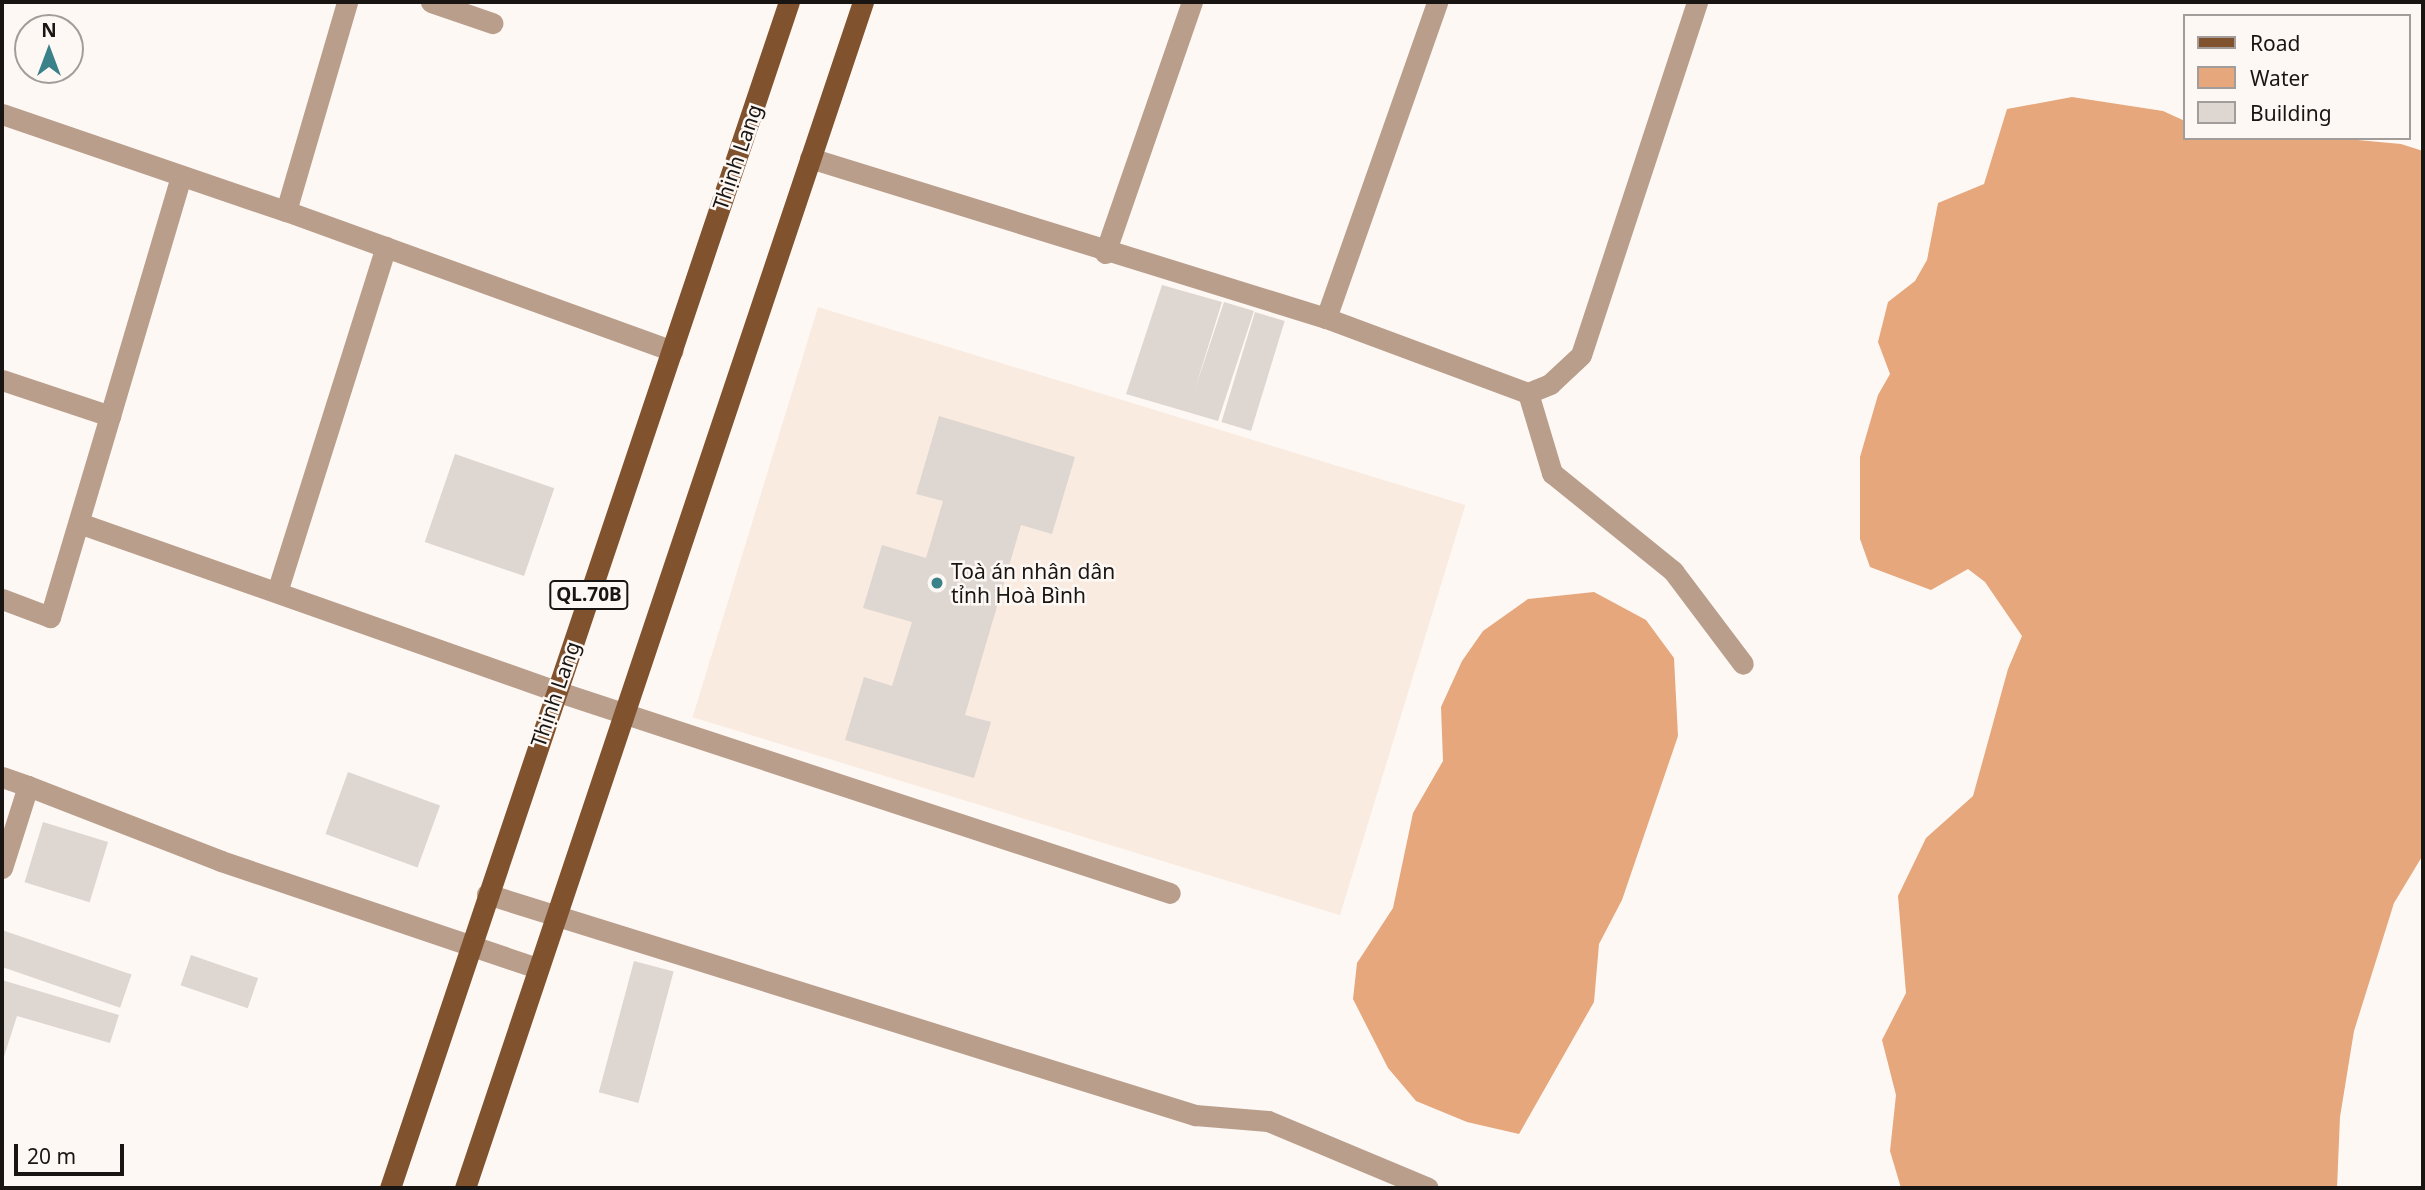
<!DOCTYPE html>
<meta charset="utf-8">
<style>
body{margin:0}
#map{position:relative;width:2425px;height:1190px;overflow:hidden;background:#fef8f4;font-family:"Noto Sans",sans-serif}
div>[style]{position:absolute}
[style*='--x']{left:calc(var(--x)*1px);top:calc(var(--y)*1px);width:calc(var(--w)*1px);rotate:calc(var(--a)*1deg)}
.built>*{inset:0;background:#faebe1;transform-origin:0 0}
.water>*{inset:0;background:#e5a77b}
.building>*{inset:0;background:#ded6d1;transform-origin:0 0}
.street>*{height:21px;margin:-10.5px;padding:0 10.5px;transform-origin:10.5px;border-radius:10.5px;background:#b99e8b}
.primary>*{height:21px;margin:-10.5px;padding:0 10.5px;transform-origin:10.5px;border-radius:10.5px;background:#81522e}
.dots>*{width:19px;height:19px;translate:-50% -50%;box-sizing:border-box;border:4px solid #fef8f4;border-radius:50%}
span{translate:-50% -50%;white-space:nowrap;text-align:center;line-height:1.15;-webkit-text-stroke:5px #fef8f4;paint-order:stroke}
.shield-label span{padding:2px 5px;background:#fef8f4;border:2px solid;border-radius:5px;-webkit-text-stroke-width:0}
.shield-label{font-size:19px;color:#181513;font-weight:700}
.street-label{font-size:21px;color:#181513}
.poi-label{font-size:21px;color:#181513}
.left{translate:0 -50%;text-align:left}
.frame{position:absolute;inset:0;border:4px solid #181513;pointer-events:none}
.legend{position:absolute;left:2183px;top:14px;width:228px;height:126px;box-sizing:border-box;background:#fef8f4;border:2px solid #a29d9a;margin:0;padding:9px 12px;list-style:none;font-size:21px;color:#181513}
.legend li{display:flex;align-items:center;gap:14px;height:35px}
.legend b{width:35px;border:2px solid #a29d9a}
.north{position:absolute;left:14px;top:14px;width:70px;height:70px;box-sizing:border-box;background:#fef8f4;border:2px solid #a29d9a;border-radius:50%;rotate:0deg;font-size:19px;font-weight:700;line-height:28px;text-align:center;color:#181513}
.north::after{content:'';display:block;margin:auto;width:24px;height:32px;background:#3a818a;clip-path:polygon(50% 0,100% 100%,50% 72%,0 100%)}
.scale{position:absolute;left:14px;top:1144px;width:110px;height:32px;box-sizing:border-box;border:4px solid #181513;border-top:0;padding-left:9px;font-size:21px;line-height:24px;white-space:nowrap;color:#181513;-webkit-text-stroke:5px #fef8f4;paint-order:stroke}
</style>
<div id="map">
<div class="built">
<i style="left:818px;top:307px;width:677px;height:429px;rotate:17deg"></i>
</div>
<div class="water">
<i style="clip-path:polygon(2072px 97px,2163px 111px,2185px 121px,2185px 138px,2336px 138px,2401px 144px,2423px 151px,2423px 855px,2394px 903px,2354px 1031px,2340px 1117px,2337px 1188px,1901px 1188px,1890px 1151px,1896px 1095px,1882px 1040px,1906px 993px,1898px 896px,1926px 838px,1973px 796px,2008px 669px,2022px 636px,1985px 582px,1968px 569px,1931px 590px,1870px 567px,1860px 539px,1860px 457px,1878px 395px,1890px 374px,1878px 342px,1888px 302px,1915px 281px,1927px 260px,1938px 203px,1984px 184px,2007px 109px)"></i>
<i style="clip-path:polygon(1594px 592px,1646px 620px,1674px 658px,1678px 736px,1622px 900px,1599px 944px,1594px 1002px,1519px 1134px,1467px 1122px,1416px 1101px,1388px 1068px,1353px 999px,1357px 963px,1393px 908px,1413px 813px,1443px 761px,1441px 707px,1462px 661px,1483px 631px,1528px 599px)"></i>
</div>
<div class="building">
<i style="clip-path:polygon(1162px 285px,1222px 302px,1195px 389px,1224px 302px,1254px 311px,1218px 421px,1126px 394px)"></i>
<i style="left:1255px;top:312px;width:31px;height:115px;rotate:17deg"></i>
<i style="clip-path:polygon(939px 416px,1075px 457px,1052px 534px,1021px 525px,965px 715px,991px 722px,974px 778px,845px 740px,864px 677px,892px 686px,912px 622px,863px 608px,882px 545px,926px 558px,943px 501px,916px 494px)"></i>
<i style="left:455px;top:454px;width:105px;height:93px;rotate:19deg"></i>
<i style="left:348px;top:772px;width:98px;height:66px;rotate:20deg"></i>
<i style="left:43px;top:822px;width:68px;height:63px;rotate:17deg"></i>
<i style="left:2px;top:930px;width:137px;height:35px;rotate:19deg"></i>
<i style="left:191px;top:955px;width:71px;height:32px;rotate:19deg"></i>
<i style="left:634px;top:961px;width:41px;height:136px;rotate:15deg"></i>
<i style="clip-path:polygon(2px 980px,119px 1015px,110px 1043px,17px 1016px,2px 1063px)"></i>
</div>
<div class="street">
<i style="--x:431;--y:2;--w:65;--a:19"></i>
<i style="--x:2;--y:114;--w:300;--a:18.9"></i>
<i style="--x:286;--y:211;--w:218;--a:-73.7"></i>
<i style="--x:810;--y:158;--w:540;--a:17.23"></i>
<i style="--x:1326;--y:318;--w:215;--a:20.4"></i>
<i style="--x:1528;--y:393;--w:24;--a:-22"></i>
<i style="--x:1550;--y:384;--w:42;--a:-43.1"></i>
<i style="--x:1581;--y:355;--w:372;--a:-71.8"></i>
<i style="--x:286;--y:211;--w:411;--a:19.9"></i>
<i style="--x:1105;--y:253;--w:266;--a:-70.9"></i>
<i style="--x:1326;--y:318;--w:335;--a:-70.6"></i>
<i style="--x:2;--y:380;--w:114;--a:18.4"></i>
<i style="--x:110;--y:416;--w:210;--a:106.6"></i>
<i style="--x:50;--y:617;--w:51;--a:-159.4"></i>
<i style="--x:1528;--y:393;--w:84;--a:73.3"></i>
<i style="--x:1552;--y:473;--w:156;--a:39"></i>
<i style="--x:1673;--y:571;--w:116;--a:53"></i>
<i style="--x:110;--y:416;--w:250;--a:-73.5"></i>
<i style="--x:79;--y:523;--w:506;--a:19.4"></i>
<i style="--x:556;--y:691;--w:646;--a:18.21"></i>
<i style="--x:277;--y:592;--w:362;--a:-72.5"></i>
<i style="--x:2;--y:777;--w:28;--a:19"></i>
<i style="--x:28;--y:786;--w:86;--a:107.6"></i>
<i style="--x:28;--y:786;--w:207;--a:21.2"></i>
<i style="--x:221;--y:861;--w:335;--a:18.7"></i>
<i style="--x:487;--y:894;--w:742;--a:17.34"></i>
<i style="--x:1195;--y:1115;--w:73;--a:4.7"></i>
<i style="--x:1268;--y:1121;--w:173;--a:22.7"></i>
</div>
<div class="primary">
<i style="--x:390;--y:1188;--w:1251;--a:-71.41"></i>
<i style="--x:465;--y:1188;--w:1251;--a:-71.45"></i>
</div>
<div class="dots">
<i style="left:937px;top:583px;background:#3a818a"></i>
</div>
<div class="shield-label">
<span style="left:589px;top:595px">QL.70B</span>
</div>
<div class="street-label">
<span style="left:737px;top:157px;rotate:-71deg">Thịnh Lang</span>
<span style="left:555px;top:694px;rotate:-71deg">Thịnh Lang</span>
</div>
<div class="poi-label">
<span class="left" style="left:951px;top:583px">Toà án nhân dân<br>tỉnh Hoà Bình</span>
</div>
<div class="frame"></div>
<ul class="legend">
<li><b style="height:9px;background:#81522e"></b>Road</li>
<li><b style="height:19px;background:#e5a77b"></b>Water</li>
<li><b style="height:19px;background:#ded6d1"></b>Building</li>
</ul>
<div class="north">N</div>
<div class="scale">20 m</div>
</div>
